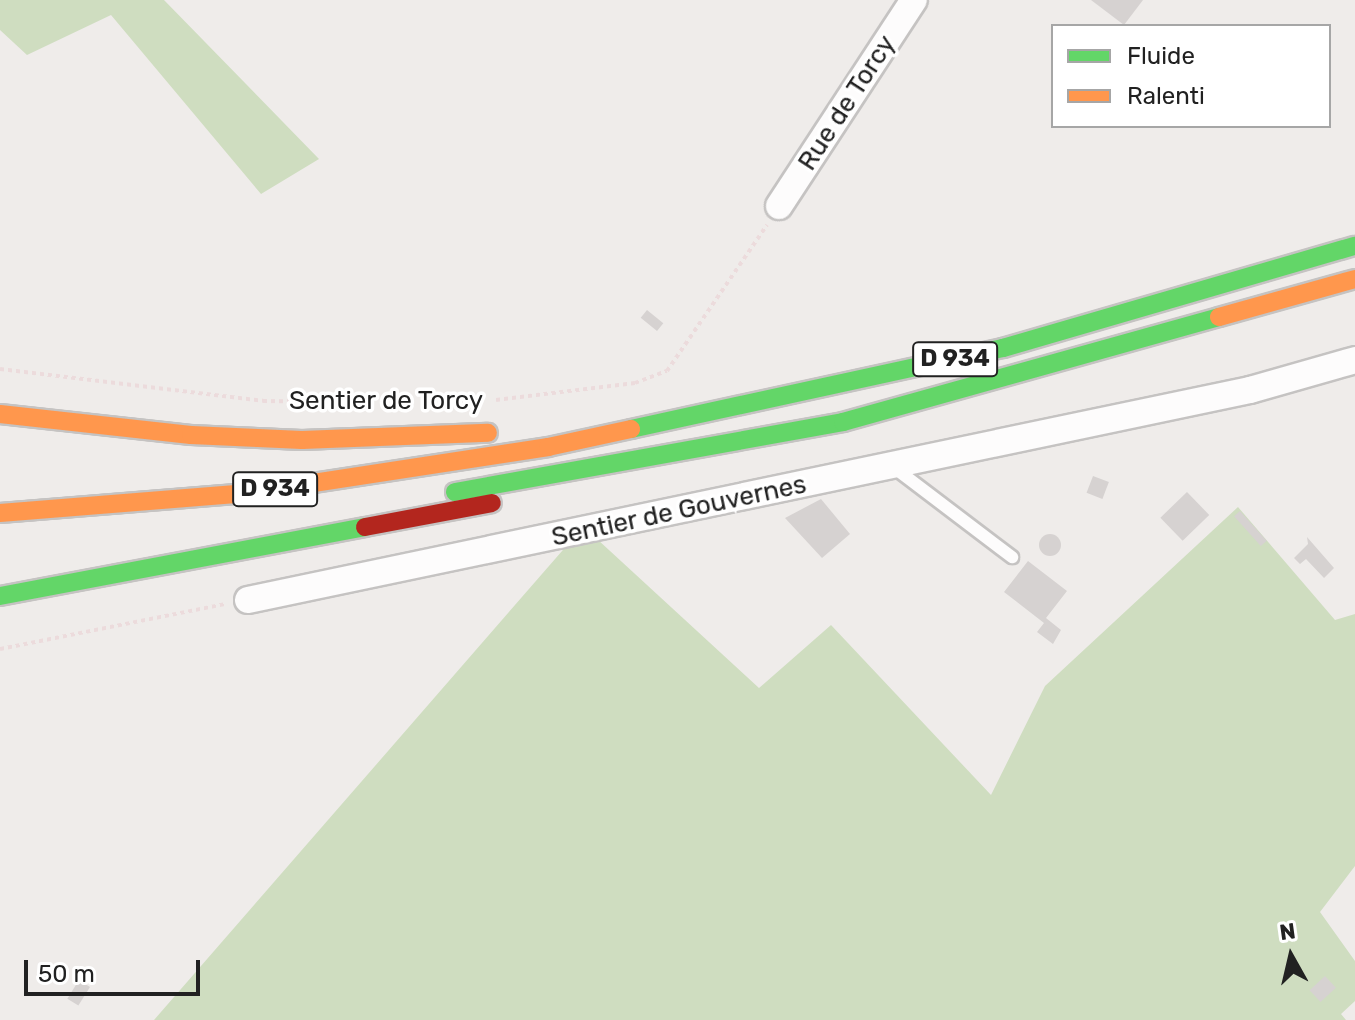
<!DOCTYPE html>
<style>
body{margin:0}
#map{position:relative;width:1355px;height:1020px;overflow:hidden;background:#efecea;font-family:Rubik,sans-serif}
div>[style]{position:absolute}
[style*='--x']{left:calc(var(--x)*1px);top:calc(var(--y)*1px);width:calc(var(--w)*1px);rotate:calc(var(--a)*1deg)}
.forest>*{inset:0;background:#cfddc0}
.building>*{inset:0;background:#d6d2d1;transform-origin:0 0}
.round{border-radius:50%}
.path>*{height:4px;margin-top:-2px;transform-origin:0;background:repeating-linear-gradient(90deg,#ecdbdc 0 4px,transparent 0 8px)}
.roads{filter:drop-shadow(2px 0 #c5c3c2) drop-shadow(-2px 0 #c5c3c2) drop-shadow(0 2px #c5c3c2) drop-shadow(0 -2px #c5c3c2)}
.lane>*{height:12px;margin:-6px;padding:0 6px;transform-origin:6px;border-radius:6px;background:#fdfcfc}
.street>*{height:26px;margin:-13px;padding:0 13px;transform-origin:13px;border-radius:13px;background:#fdfcfc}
.fast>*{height:18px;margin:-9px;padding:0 9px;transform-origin:9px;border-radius:9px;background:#63d668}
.slow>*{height:18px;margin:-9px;padding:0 9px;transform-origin:9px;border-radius:9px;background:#ff974d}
.jam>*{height:18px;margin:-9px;padding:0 9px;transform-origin:9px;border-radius:9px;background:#b3261e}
span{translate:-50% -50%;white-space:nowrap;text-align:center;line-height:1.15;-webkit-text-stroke:7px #fff;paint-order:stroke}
.shield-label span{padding:2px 6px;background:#fff;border:2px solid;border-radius:6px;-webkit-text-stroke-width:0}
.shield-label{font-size:24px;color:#212121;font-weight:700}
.street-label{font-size:26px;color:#212121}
.legend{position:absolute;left:1051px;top:24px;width:280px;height:104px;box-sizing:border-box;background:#fff;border:2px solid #a6a6a6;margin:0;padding:10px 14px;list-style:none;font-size:24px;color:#212121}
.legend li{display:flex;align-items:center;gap:16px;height:40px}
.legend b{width:40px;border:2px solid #a6a6a6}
.north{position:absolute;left:1251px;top:916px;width:80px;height:80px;-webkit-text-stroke:6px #fff;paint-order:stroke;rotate:352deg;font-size:22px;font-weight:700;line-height:32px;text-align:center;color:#212121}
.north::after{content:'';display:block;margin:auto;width:28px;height:36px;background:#212121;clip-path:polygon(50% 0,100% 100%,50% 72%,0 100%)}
.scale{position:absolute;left:24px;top:960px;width:176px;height:36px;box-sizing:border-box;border:4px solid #212121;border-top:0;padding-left:10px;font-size:24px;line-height:28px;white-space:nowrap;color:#212121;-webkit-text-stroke:6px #fff;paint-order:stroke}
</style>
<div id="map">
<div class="forest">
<i style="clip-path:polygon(0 0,164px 0,319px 159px,261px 194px,111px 15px,27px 55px,0 30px)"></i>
<i style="clip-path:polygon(1238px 507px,1335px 620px,1355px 614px,1355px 866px,1320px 912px,1355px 961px,1355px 1001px,1341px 1014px,1346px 1020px,154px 1020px,569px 543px,597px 539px,759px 688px,831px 625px,991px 795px,1045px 686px)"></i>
</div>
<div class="building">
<i style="clip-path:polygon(1091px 0,1143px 0,1124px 25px)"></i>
<i style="left:647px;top:310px;width:21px;height:10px;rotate:39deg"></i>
<i style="left:1093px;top:476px;width:17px;height:18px;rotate:21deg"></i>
<i style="left:1187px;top:492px;width:32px;height:37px;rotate:46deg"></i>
<i style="clip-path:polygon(821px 499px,850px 534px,822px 558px,785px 518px)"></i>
<i style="left:1240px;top:511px;width:40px;height:8px;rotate:48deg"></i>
<i class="round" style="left:1039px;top:534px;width:22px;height:22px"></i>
<i style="clip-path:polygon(1307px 537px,1334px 568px,1324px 578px,1306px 559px,1300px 564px,1294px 558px,1308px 544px)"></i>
<i style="clip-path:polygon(1028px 561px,1067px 591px,1046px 618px,1061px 630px,1053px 644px,1037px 632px,1044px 623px,1004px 592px)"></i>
<i style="left:1325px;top:976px;width:16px;height:21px;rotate:47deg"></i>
<i style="left:79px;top:980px;width:13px;height:22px;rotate:32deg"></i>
</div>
<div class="path">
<i style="--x:0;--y:369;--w:265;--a:6.9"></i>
<i style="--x:263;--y:401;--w:81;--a:0.7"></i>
<i style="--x:496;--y:400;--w:140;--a:-7"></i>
<i style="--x:635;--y:383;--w:34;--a:-21"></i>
<i style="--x:667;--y:371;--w:177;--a:-55.6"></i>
<i style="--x:0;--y:649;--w:229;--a:-11.3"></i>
</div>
<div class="roads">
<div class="lane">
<i style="--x:892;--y:466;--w:151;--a:37.2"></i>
</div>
<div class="street">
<i style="--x:779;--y:206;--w:246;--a:-56.8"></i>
<i style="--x:248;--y:600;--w:1024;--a:-11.84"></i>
<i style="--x:1250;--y:390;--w:109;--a:-15.9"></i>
</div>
<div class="fast">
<i style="--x:631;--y:429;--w:381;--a:-12.3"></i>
<i style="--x:1003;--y:348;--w:366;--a:-16.2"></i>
<i style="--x:455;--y:492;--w:394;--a:-10.2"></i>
<i style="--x:843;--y:422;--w:390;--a:-15.6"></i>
<i style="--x:0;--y:596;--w:371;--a:-10.7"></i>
</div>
<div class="slow">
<i style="--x:1219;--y:317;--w:141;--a:-15.6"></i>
<i style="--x:0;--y:414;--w:192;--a:6.3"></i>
<i style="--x:191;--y:435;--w:111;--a:2.6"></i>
<i style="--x:302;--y:440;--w:186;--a:-2.2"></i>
<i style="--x:0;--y:513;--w:249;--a:-4.6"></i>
<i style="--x:248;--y:493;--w:304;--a:-8.7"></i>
<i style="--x:548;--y:447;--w:85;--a:-12.2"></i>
</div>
<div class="jam">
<i style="--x:365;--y:527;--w:129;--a:-10.7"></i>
</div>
</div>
<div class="shield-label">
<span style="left:955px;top:359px">D 934</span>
<span style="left:275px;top:489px">D 934</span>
</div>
<div class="street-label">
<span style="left:847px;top:103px;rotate:-57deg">Rue de Torcy</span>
<span style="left:386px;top:401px">Sentier de Torcy</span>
<span style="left:679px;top:511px;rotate:-12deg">Sentier de Gouvernes</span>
</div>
<ul class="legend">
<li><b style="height:10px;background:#63d668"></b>Fluide</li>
<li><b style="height:10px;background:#ff974d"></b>Ralenti</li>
</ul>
<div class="north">N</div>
<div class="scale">50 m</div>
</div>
